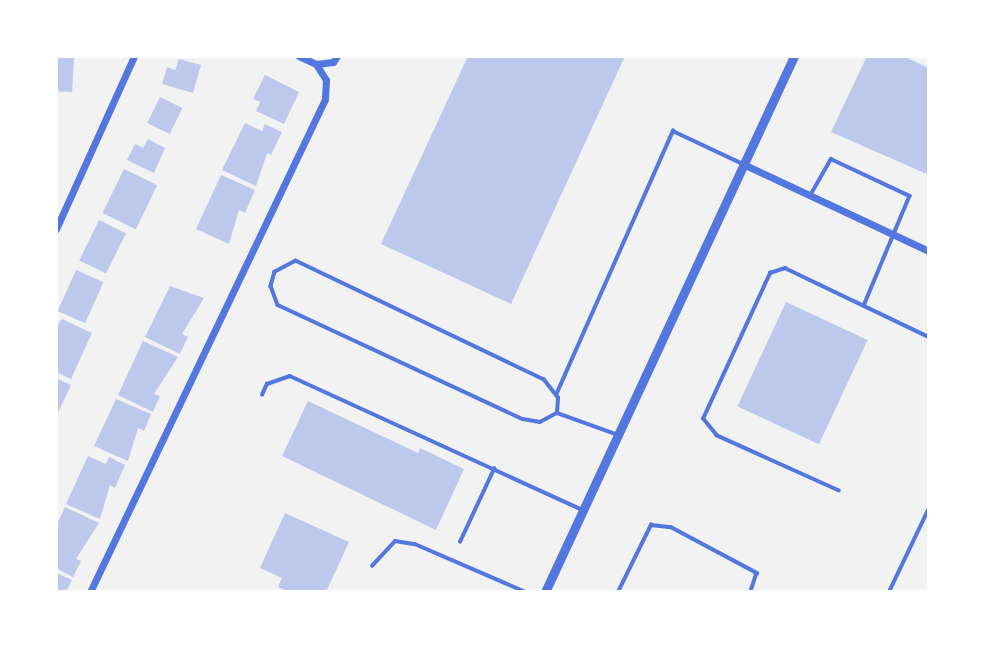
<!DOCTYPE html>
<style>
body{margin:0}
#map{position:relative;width:985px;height:648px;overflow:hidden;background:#f2f2f2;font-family:Signika,sans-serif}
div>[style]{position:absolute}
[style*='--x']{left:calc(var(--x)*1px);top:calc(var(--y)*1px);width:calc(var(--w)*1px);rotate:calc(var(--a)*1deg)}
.building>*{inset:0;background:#bdc9ec;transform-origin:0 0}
.service>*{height:3.5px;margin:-1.75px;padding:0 1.75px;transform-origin:1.75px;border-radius:1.75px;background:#5277de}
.minor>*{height:7px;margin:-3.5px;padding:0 3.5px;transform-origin:3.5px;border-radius:3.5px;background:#5277de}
.tertiary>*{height:9px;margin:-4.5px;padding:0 4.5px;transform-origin:4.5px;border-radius:4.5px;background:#5277de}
span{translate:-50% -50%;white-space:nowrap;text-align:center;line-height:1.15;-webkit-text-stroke:5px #fff;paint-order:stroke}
.frame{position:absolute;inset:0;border:58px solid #fff;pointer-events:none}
</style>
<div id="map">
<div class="building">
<i style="left:56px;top:56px;width:18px;height:35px;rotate:3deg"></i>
<i style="clip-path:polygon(468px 56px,625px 56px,511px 304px,381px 244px)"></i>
<i style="clip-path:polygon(867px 56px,903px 56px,929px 68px,929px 175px,831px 132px)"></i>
<i style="clip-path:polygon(179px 59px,201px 65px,193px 93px,162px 84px,167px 67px,175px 70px)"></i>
<i style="clip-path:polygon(265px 75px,299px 92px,284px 124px,256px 111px,260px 102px,253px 99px)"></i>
<i style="left:160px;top:97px;width:25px;height:29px;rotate:26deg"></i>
<i style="clip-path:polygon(245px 123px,262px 131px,265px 124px,282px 132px,271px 155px,267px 153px,256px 186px,222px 170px)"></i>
<i style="clip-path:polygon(148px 139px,165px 148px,154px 173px,127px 160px,135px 144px,143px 148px)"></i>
<i style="left:124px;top:169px;width:37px;height:49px;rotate:26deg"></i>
<i style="clip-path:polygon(221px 175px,255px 190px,245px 213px,239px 210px,229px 244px,196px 229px)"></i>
<i style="left:99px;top:220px;width:30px;height:45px;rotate:26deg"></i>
<i style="left:76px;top:270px;width:30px;height:45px;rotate:24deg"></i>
<i style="clip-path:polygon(170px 286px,204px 298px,182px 334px,188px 337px,180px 354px,145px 337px)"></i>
<i style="left:786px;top:302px;width:90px;height:115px;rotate:25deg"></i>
<i style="clip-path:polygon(62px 319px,92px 333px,71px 379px,56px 372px,56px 328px)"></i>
<i style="clip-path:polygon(143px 341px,178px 357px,154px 394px,160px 396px,153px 412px,118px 395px)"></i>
<i style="clip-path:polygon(56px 378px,71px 385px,56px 417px)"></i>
<i style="clip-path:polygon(116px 399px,151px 414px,144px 431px,138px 428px,128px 461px,94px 446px)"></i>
<i style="clip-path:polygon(308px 401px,418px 453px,420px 448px,464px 469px,436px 530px,282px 456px)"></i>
<i style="clip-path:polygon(88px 456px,106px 464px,109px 457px,125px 465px,115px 488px,110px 485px,100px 519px,66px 504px)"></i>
<i style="clip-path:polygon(65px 507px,99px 523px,76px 559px,81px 561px,73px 577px,56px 568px,56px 526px)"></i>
<i style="clip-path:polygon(285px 513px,349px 542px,326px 592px,289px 592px,278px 587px,282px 578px,260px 568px)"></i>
<i style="clip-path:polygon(56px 573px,72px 580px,66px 592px,56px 592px)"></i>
</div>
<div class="service">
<i style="--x:811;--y:194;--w:40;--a:-60.3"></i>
<i style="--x:831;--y:159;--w:87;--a:25.1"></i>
<i style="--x:910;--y:196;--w:119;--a:112.7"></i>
<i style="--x:262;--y:395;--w:12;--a:-66"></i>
<i style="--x:267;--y:384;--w:24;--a:-19"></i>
<i style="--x:290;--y:376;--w:320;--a:24.6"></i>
<i style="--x:556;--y:395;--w:289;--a:-66.1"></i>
<i style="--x:673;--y:131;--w:75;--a:25.2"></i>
<i style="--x:557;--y:413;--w:15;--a:-86"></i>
<i style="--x:558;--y:398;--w:23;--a:-128"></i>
<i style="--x:544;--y:380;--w:275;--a:-154.4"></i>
<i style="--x:296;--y:261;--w:24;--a:152"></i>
<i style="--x:275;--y:272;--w:15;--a:106"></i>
<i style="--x:271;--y:286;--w:20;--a:70"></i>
<i style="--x:278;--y:305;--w:270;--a:25"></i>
<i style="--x:523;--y:419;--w:17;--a:10"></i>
<i style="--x:540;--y:422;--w:19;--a:-28"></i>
<i style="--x:557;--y:413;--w:63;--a:19.6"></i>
<i style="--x:839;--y:491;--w:134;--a:-155.7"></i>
<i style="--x:717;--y:436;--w:22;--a:-129"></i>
<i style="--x:703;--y:419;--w:161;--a:-65.3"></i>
<i style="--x:770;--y:273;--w:16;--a:-18"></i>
<i style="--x:785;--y:268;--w:160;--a:25.6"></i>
<i style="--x:460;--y:542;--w:81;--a:-65"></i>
<i style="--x:372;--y:566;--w:34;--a:-47"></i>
<i style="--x:395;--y:541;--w:20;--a:9"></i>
<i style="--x:415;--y:544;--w:121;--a:23.4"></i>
<i style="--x:618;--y:592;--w:75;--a:-63.8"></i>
<i style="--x:651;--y:525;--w:20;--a:6"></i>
<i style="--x:671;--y:527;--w:98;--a:28.1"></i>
<i style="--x:757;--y:573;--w:20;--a:108"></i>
<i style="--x:889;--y:592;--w:93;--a:-64.5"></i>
</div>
<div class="minor">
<i style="--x:316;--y:64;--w:17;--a:-7"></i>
<i style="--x:333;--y:62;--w:7;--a:-56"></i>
<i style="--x:743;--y:164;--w:205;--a:25.1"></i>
<i style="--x:56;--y:229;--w:190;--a:-65.7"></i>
<i style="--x:90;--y:592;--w:546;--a:-64.51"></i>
<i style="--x:325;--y:99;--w:19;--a:-87"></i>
<i style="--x:326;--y:80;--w:19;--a:-122"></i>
<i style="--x:316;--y:64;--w:19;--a:-155"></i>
</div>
<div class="tertiary">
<i style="--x:545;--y:592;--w:591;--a:-65.08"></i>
</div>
<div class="frame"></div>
</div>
